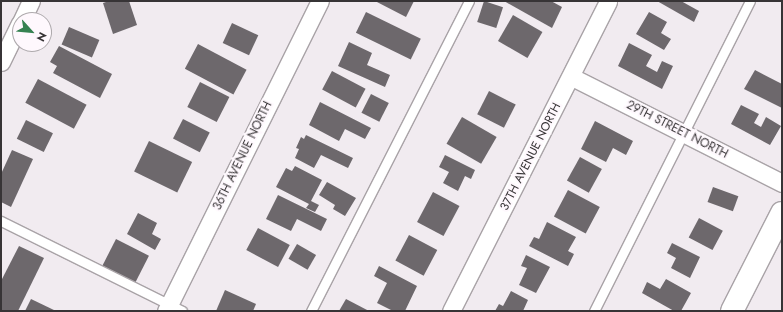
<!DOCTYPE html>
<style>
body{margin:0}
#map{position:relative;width:783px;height:312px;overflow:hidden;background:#f1ebf0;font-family:Jost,sans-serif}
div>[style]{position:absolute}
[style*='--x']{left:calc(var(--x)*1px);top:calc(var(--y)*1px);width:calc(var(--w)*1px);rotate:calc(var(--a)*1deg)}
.building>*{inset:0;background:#6d686c;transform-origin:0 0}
.roads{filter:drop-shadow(1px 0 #a9a3a7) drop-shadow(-1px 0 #a9a3a7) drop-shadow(0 1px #a9a3a7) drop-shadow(0 -1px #a9a3a7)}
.lane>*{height:9px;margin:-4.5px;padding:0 4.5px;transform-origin:4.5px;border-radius:4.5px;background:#fff}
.street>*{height:17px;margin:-8.5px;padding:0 8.5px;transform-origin:8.5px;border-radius:8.5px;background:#fff}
.secondary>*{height:22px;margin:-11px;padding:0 11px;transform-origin:11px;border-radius:11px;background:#fff}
span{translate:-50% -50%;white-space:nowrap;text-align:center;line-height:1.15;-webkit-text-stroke:4px #fef8fd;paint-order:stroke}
.street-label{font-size:12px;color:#373436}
.frame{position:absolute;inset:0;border:2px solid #373436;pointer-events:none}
.north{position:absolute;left:12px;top:12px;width:40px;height:40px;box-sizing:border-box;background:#fef8fd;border:1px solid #aeaaad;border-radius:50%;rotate:117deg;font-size:11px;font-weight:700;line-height:16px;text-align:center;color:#373436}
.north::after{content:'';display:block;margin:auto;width:14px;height:18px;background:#358251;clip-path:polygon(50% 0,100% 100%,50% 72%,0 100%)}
</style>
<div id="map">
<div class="building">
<i style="clip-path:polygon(109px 1px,129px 1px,137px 25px,113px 34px,103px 3px)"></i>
<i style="clip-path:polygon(375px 1px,414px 1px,406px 17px)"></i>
<i style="left:484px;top:1px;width:20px;height:22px;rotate:18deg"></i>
<i style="clip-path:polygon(504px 1px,551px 1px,562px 7px,552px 28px)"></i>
<i style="clip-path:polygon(657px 1px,681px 1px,699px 11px,694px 22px)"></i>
<i style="left:366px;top:12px;width:61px;height:23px;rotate:26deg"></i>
<i style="clip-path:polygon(649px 12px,667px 22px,661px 33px,671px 39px,664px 50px,636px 34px)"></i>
<i style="left:513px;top:15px;width:34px;height:30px;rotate:30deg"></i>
<i style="left:232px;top:23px;width:29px;height:22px;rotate:25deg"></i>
<i style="left:69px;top:27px;width:33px;height:19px;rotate:23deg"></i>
<i style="clip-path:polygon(349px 42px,372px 53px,367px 65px,390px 75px,385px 87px,338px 66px)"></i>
<i style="clip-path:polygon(629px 43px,652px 55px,646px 66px,657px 72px,662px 61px,673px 66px,662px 89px,618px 66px)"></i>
<i style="left:198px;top:44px;width:55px;height:28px;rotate:28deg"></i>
<i style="clip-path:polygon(59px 46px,112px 74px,100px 98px,53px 73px,57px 66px,50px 62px)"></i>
<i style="clip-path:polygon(755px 70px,782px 84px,782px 108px,744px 89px)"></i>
<i style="left:332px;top:71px;width:38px;height:21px;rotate:28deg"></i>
<i style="left:38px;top:79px;width:55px;height:27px;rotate:28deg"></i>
<i style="left:200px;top:82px;width:33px;height:28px;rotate:27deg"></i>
<i style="left:489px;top:91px;width:30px;height:26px;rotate:27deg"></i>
<i style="left:371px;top:94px;width:20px;height:21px;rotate:27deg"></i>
<i style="clip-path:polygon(320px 102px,371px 128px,365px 139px,345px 129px,339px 141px,309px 125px)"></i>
<i style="clip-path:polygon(741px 105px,759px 114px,754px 123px,761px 127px,766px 117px,781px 126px,770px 145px,731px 124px)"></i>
<i style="left:462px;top:117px;width:40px;height:31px;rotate:30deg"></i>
<i style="left:183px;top:119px;width:30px;height:22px;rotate:27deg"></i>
<i style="left:26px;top:120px;width:30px;height:21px;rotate:26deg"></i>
<i style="clip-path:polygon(595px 121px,633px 141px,626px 155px,613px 148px,606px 162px,581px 149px)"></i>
<i style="clip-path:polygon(306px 135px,353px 158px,348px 168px,321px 155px,314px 168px,295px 158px,299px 149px,296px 148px,301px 137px,304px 139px)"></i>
<i style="left:149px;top:141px;width:48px;height:34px;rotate:26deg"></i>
<i style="clip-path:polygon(12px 150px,33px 159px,11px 207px,1px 202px,1px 174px)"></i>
<i style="clip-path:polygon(445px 155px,475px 170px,471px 179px,465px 176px,458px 191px,443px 183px,449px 172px,439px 167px)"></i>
<i style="left:580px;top:157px;width:25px;height:27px;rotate:29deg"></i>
<i style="clip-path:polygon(295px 166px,322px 180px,311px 201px,319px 205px,315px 212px,306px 208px,309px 204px,276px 187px,286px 168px,292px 171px)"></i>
<i style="clip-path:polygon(327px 182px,356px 198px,345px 216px,333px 209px,335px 205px,319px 195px)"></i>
<i style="left:713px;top:187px;width:27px;height:16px;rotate:20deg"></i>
<i style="left:568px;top:190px;width:36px;height:30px;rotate:28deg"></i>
<i style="left:433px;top:192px;width:30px;height:34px;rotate:28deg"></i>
<i style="clip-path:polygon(278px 195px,327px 219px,321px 231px,297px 219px,291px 231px,266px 219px)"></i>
<i style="clip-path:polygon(138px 213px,157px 223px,152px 234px,161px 239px,155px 250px,127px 234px)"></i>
<i style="left:699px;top:218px;width:27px;height:22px;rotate:28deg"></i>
<i style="clip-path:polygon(547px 222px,576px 237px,568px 251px,574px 254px,568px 266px,529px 246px,534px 237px,539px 239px)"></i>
<i style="left:258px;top:228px;width:36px;height:25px;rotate:28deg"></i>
<i style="left:409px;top:235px;width:32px;height:29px;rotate:28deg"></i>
<i style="left:116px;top:239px;width:37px;height:30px;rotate:27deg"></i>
<i style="clip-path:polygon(672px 243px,700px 257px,690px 278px,671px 268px,676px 258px,667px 253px)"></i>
<i style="left:297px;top:244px;width:22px;height:17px;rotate:30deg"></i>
<i style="clip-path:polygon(19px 246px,44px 258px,18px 311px,1px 311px,1px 281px)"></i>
<i style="clip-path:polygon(526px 255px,550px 267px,536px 293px,519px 285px,527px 268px,521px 266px)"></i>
<i style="clip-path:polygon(379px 266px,417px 286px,405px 311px,393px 311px,377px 303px,387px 283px,374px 276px)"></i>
<i style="clip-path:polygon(666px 279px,691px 293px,681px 311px,674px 311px,642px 293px,647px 282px,660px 289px)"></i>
<i style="clip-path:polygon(225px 290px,256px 304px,253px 311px,216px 311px)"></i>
<i style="clip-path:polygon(511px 291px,528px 300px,523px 311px,495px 311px,499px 304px,503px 306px)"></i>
<i style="clip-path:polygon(31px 299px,56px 311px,25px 311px)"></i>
<i style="clip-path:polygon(346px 299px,369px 311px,339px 311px)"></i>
</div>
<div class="roads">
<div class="lane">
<i style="--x:1;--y:221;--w:202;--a:26.4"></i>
<i style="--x:311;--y:311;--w:348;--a:-63"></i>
<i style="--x:594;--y:311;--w:347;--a:-63.3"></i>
</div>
<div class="street">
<i style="--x:22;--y:20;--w:21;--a:-65"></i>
<i style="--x:1;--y:62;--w:43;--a:-64"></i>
<i style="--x:572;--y:77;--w:235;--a:26.8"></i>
<i style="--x:166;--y:311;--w:346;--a:-63.6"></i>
<i style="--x:451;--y:311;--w:347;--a:-63.1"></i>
</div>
<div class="secondary">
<i style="--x:732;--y:311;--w:110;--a:-63"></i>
</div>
</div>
<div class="street-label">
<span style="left:677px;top:130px;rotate:27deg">29TH STREET NORTH</span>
<span style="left:243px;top:156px;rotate:-64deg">36TH AVENUE NORTH</span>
<span style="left:531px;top:157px;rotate:-63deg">37TH AVENUE NORTH</span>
</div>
<div class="frame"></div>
<div class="north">N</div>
</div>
